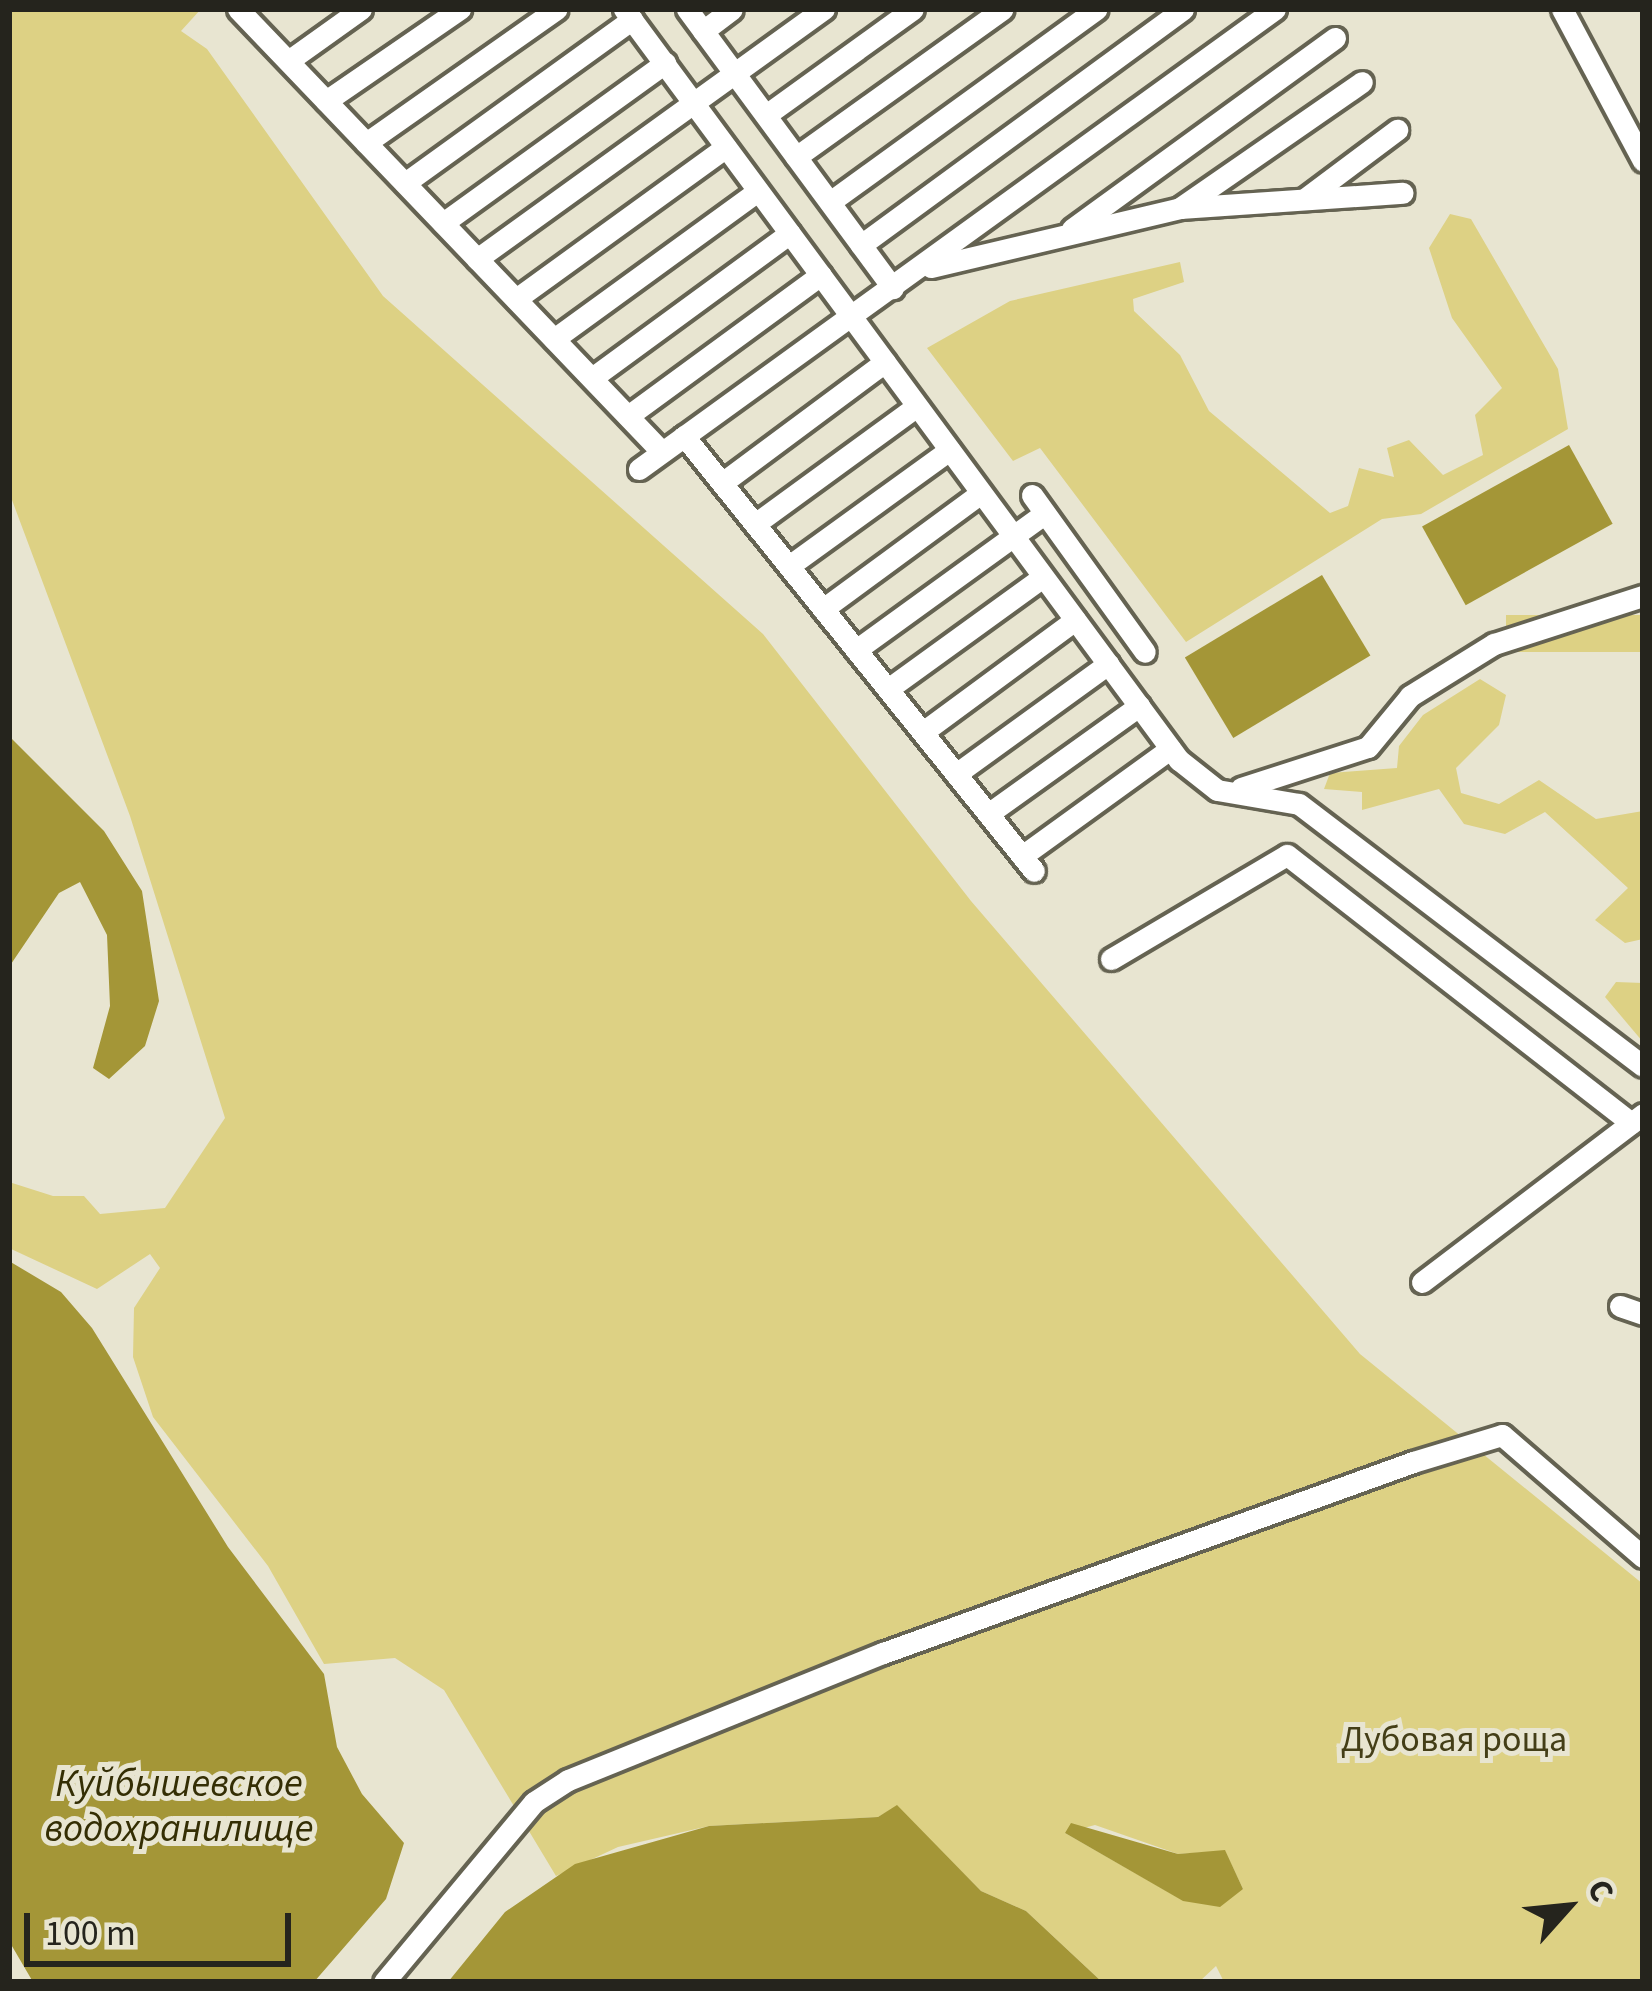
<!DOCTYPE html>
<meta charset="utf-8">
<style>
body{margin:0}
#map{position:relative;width:1652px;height:1991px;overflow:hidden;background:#e8e5d1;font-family:"Source Sans 3",sans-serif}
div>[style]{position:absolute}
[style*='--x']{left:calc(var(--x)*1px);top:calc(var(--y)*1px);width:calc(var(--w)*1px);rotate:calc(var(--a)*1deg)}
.green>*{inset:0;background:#ddd184;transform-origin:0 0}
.water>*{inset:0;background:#a49637;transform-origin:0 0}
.roads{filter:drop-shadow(3px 0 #656352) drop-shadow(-3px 0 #656352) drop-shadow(0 3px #656352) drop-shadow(0 -3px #656352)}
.minor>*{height:21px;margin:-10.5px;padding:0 10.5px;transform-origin:10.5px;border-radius:10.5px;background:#fff}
span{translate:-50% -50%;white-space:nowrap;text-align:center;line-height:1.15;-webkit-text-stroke:10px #e8e5d1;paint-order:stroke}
.park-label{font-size:36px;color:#443e17}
.water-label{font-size:39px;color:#342e04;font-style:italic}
.frame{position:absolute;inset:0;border:12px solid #25241d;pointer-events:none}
.north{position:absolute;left:1508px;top:1847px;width:120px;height:120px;-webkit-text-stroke:9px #e8e5d1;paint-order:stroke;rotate:63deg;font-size:33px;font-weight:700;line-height:48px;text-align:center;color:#25241d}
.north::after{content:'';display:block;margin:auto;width:42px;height:54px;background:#25241d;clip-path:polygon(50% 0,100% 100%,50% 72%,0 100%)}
.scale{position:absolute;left:24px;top:1913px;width:267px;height:54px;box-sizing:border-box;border:6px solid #25241d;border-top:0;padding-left:15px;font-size:36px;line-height:42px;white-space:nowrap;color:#25241d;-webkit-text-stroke:9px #e8e5d1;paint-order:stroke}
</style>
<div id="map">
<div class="green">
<i style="clip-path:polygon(evenodd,9px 9px,201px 9px,181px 31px,207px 49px,383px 296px,763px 634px,971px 901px,1360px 1354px,1643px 1584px,1643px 1982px,1224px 1982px,1216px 1966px,1199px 1982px,1102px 1982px,1026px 1911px,981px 1891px,897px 1806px,878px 1817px,709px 1826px,618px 1847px,556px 1876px,444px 1690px,395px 1658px,324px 1664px,268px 1566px,153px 1417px,133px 1357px,134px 1308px,160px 1268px,150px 1254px,97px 1289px,9px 1248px,9px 1182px,53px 1196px,84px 1196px,100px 1214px,165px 1208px,225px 1118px,130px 816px,9px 492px,9px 9px,1095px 1825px,1178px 1854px,1225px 1851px,1243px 1889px,1184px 1901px,1065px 1833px,1095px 1825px)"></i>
<i style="clip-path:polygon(1450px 214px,1471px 219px,1558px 369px,1568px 429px,1421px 514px,1382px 519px,1186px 642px,1040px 448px,1013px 461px,927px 348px,1010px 301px,1180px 262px,1184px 282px,1133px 299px,1134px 311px,1180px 355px,1209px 411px,1330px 513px,1348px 506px,1359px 468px,1394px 477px,1387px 448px,1409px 440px,1443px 475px,1483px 455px,1475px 415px,1502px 388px,1452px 318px,1429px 248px)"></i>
<i style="left:1643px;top:615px;width:37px;height:137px;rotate:90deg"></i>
<i style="clip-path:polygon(1480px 679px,1506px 695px,1499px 725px,1456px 768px,1461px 793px,1499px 804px,1539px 780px,1596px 819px,1643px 811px,1643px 939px,1625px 943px,1595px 920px,1628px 888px,1545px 812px,1505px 834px,1464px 824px,1439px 789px,1362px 810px,1362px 792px,1324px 789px,1330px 773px,1397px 768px,1399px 746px,1423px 715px)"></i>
<i style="clip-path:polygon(1616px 982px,1643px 983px,1643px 1042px,1605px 997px)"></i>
</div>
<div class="water">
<i style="left:1569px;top:445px;width:90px;height:168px;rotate:61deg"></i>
<i style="left:1322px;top:575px;width:94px;height:160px;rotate:59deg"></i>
<i style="clip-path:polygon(9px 736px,104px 831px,142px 891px,159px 1001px,145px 1046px,109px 1079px,93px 1068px,110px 1006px,107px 935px,80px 882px,59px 893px,9px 967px)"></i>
<i style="clip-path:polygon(9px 1261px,61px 1292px,92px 1328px,228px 1547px,324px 1674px,337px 1747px,362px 1794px,404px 1843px,386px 1899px,314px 1982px,33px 1982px,9px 1941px)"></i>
<i style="clip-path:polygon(897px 1805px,981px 1891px,1026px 1911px,1102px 1982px,448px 1982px,505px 1912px,575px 1864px,709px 1826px,878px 1817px)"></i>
<i style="clip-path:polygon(1071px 1823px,1178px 1854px,1225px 1850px,1243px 1889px,1220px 1907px,1183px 1901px,1065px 1833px)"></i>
</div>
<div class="roads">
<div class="minor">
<i style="--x:238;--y:9;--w:613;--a:46.26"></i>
<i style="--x:624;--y:9;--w:934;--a:53.54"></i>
<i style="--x:1179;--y:760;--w:48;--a:38.3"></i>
<i style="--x:1217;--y:790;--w:83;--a:9.7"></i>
<i style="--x:1299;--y:804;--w:432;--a:37.3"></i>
<i style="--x:687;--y:9;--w:347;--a:53.6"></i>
<i style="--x:1562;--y:9;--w:172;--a:61.9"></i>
<i style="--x:703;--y:31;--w:36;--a:-37"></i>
<i style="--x:291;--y:59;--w:86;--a:-35.5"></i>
<i style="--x:326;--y:101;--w:163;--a:-34.5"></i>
<i style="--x:766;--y:115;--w:181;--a:-35.8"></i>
<i style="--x:366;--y:143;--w:233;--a:-35.1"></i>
<i style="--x:796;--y:157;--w:254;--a:-35.6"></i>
<i style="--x:405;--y:183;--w:280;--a:-35.8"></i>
<i style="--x:1306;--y:198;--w:114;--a:-36.8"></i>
<i style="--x:830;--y:202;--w:329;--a:-35.9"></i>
<i style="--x:1180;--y:208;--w:221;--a:-34.7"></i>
<i style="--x:443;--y:223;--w:274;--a:-35.8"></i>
<i style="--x:1072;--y:229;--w:325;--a:-36"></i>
<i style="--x:861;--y:245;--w:399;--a:-36.2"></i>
<i style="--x:477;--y:259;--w:428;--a:-35.8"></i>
<i style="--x:931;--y:267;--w:256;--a:-13.3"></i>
<i style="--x:1180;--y:208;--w:223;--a:-3.9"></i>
<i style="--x:516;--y:299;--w:259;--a:-35.9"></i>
<i style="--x:554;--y:339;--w:252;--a:-36"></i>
<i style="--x:592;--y:378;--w:245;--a:-36.2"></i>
<i style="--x:628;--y:416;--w:239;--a:-36.2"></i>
<i style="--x:684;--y:436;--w:558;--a:51.18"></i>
<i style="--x:639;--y:469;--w:785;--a:-35.88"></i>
<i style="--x:722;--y:483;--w:203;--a:-36.6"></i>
<i style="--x:1032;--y:495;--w:193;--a:54.3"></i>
<i style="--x:755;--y:524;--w:200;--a:-36.1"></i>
<i style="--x:789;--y:566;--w:198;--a:-35.9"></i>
<i style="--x:823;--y:609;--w:196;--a:-36.3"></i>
<i style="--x:856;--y:650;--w:233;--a:-35.9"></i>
<i style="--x:888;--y:689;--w:191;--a:-35.9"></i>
<i style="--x:923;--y:732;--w:189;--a:-36.4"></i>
<i style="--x:956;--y:774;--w:188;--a:-35.9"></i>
<i style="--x:1241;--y:788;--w:133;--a:-17.9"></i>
<i style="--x:1368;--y:747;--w:66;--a:-50.5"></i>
<i style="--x:1410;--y:696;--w:99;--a:-31.8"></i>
<i style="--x:1494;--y:644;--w:157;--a:-17.9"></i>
<i style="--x:988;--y:814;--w:186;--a:-35.6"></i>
<i style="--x:1022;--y:856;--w:183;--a:-35.9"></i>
<i style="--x:1111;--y:959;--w:204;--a:-30.6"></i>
<i style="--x:1287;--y:855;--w:436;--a:37.9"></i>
<i style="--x:1422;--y:1282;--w:278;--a:-37.2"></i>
<i style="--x:1620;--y:1306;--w:24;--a:19"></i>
<i style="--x:384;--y:1982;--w:234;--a:-50.2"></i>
<i style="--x:534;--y:1802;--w:40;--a:-32.9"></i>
<i style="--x:568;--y:1780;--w:340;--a:-22"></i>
<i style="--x:883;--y:1653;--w:563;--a:-19.82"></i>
<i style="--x:1413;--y:1462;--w:93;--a:-16.9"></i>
<i style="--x:1502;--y:1435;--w:186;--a:40.9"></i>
</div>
</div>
<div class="park-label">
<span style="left:1454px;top:1740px">Дубовая роща</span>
</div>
<div class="water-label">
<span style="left:179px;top:1807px">Куйбышевское<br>водохранилище</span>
</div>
<div class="frame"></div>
<div class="north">С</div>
<div class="scale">100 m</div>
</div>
